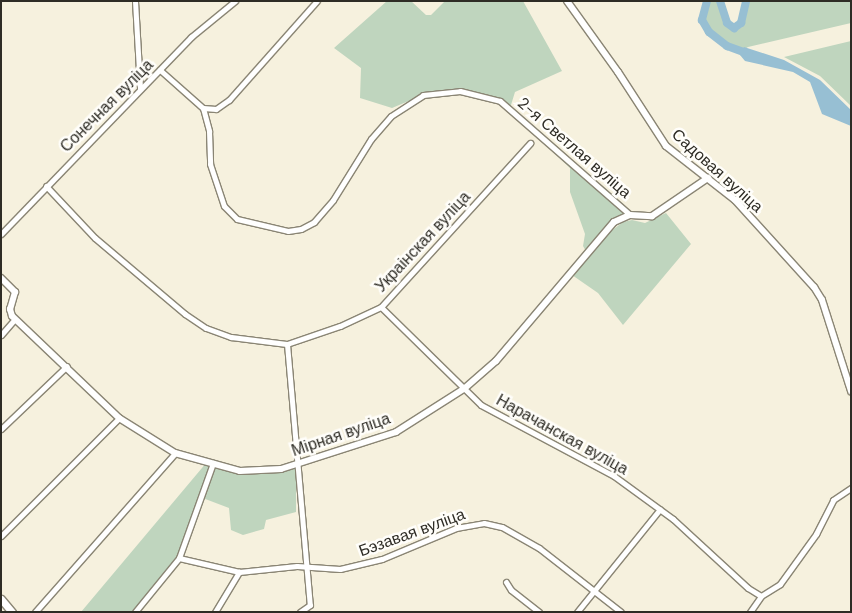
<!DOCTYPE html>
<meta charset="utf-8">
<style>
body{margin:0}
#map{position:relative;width:852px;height:613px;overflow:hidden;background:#f6f1de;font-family:"DM Sans",sans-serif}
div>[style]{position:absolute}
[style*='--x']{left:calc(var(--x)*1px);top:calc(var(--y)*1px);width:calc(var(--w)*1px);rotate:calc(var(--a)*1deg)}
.green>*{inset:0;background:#bfd5be}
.water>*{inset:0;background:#97bfd3}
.river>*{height:8px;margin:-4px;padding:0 4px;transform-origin:4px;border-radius:4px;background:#97bfd3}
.roads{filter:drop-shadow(1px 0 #8a8574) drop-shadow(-1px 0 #8a8574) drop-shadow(0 1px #8a8574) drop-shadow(0 -1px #8a8574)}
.minor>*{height:5px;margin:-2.5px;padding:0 2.5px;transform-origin:2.5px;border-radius:2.5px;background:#fff}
.tertiary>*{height:6px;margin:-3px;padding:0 3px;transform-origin:3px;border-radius:3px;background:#fff}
.secondary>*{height:7px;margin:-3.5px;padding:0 3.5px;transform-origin:3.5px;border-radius:3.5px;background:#fff}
span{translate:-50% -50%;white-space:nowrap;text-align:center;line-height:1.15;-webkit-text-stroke:5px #fffefa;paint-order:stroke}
.street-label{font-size:16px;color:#2e2c25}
.frame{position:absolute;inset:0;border:2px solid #2e2c25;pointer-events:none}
</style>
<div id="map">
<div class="green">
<i style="clip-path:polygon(387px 1px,411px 1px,426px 15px,431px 15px,445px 1px,523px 1px,562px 71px,515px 92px,511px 105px,460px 91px,423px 95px,392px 108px,360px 98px,361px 68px,334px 48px)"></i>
<i style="clip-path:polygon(707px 1px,720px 1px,727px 23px,734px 28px,741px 23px,746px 1px,851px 1px,851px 23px,748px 47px,740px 52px,720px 42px,705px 25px,702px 12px)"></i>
<i style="clip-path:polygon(851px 41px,851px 106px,820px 76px,784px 57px)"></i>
<i style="clip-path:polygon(540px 133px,630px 215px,624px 216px,587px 253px,583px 246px,585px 234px,570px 192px,570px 168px,537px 137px)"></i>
<i style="clip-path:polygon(666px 213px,691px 244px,623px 325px,598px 293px,572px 275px,610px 232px,623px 222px,632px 220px,645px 223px)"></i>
<i style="clip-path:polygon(207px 462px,240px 471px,296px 465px,296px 512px,266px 520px,264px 529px,243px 535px,231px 530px,229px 508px,200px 497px,182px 551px,135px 612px,81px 612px)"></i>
</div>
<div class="water">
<i style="clip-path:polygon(744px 47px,784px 60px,820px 80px,851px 110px,851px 126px,822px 114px,810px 82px,793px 72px,745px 61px,740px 55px)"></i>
</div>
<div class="river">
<i style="--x:707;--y:1;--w:20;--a:105"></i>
<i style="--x:702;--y:20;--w:14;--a:60"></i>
<i style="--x:709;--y:32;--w:23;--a:38"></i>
<i style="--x:727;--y:46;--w:23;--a:20"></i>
<i style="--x:720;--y:1;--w:23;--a:72"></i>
<i style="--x:727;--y:23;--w:9;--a:36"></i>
<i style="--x:734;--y:28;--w:9;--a:-36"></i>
<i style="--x:741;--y:23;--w:23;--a:-77"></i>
</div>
<div class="roads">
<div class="minor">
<i style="--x:135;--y:1;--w:88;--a:86.7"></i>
<i style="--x:160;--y:70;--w:57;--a:41.5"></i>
<i style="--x:203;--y:108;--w:24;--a:75"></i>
<i style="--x:209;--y:131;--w:33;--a:88"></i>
<i style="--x:210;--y:164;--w:44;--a:71.6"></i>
<i style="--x:224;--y:206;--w:18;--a:45"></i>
<i style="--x:237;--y:219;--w:52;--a:13.2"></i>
<i style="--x:288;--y:231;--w:13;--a:-9"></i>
<i style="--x:301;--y:229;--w:15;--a:-28"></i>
<i style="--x:314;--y:222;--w:29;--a:-49"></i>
<i style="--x:333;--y:200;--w:72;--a:-58.1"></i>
<i style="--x:371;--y:139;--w:30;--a:-49"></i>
<i style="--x:391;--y:116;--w:38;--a:-33"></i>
<i style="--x:423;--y:95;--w:37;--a:-6"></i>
<i style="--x:460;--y:91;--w:41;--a:14"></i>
<i style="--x:500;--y:101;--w:173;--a:41.2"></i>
<i style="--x:203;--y:108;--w:13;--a:4"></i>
<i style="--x:216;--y:109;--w:16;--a:-35"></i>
<i style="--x:229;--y:100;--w:132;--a:-48.4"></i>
<i style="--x:46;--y:186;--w:71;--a:46.7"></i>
<i style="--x:95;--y:238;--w:118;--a:40.2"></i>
<i style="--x:185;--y:314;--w:25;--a:34"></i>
<i style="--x:206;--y:328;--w:27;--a:20"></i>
<i style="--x:231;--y:337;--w:56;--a:7.1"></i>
<i style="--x:287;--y:344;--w:56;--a:-18.8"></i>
<i style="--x:340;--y:326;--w:45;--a:-24.9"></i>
<i style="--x:381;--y:307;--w:222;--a:-47.7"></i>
<i style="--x:1;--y:234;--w:274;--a:-46"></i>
<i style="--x:191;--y:37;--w:57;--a:-39.3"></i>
<i style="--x:381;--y:307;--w:140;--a:44.4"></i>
<i style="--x:481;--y:405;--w:151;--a:28.1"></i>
<i style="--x:614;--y:476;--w:73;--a:36.1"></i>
<i style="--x:673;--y:519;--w:102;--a:42.6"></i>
<i style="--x:748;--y:588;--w:15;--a:32"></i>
<i style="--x:1;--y:335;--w:21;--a:-49"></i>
<i style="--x:287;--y:344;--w:262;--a:85"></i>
<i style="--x:310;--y:605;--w:12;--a:145"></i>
<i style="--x:1;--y:429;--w:91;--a:-43.7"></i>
<i style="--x:1;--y:536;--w:167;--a:-45"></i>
<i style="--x:179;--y:558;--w:62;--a:13.1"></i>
<i style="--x:239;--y:572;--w:58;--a:-5.9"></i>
<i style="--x:297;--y:566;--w:43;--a:4"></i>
<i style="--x:340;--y:569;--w:43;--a:-13.4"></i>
<i style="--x:382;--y:559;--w:80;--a:-22.7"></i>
<i style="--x:456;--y:528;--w:28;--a:-10"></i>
<i style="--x:484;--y:523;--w:18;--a:13"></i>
<i style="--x:502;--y:527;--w:43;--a:29.6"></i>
<i style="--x:539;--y:548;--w:104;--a:38"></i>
<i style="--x:506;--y:582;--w:9;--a:58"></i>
<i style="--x:511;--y:590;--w:36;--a:38"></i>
<i style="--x:35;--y:612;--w:212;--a:-48.6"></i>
<i style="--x:135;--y:612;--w:70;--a:-50.8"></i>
<i style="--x:179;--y:558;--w:101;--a:-70.3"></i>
<i style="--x:215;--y:612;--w:47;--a:-59"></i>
<i style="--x:577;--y:612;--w:132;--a:-51.1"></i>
<i style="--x:750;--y:612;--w:19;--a:-55"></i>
<i style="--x:761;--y:596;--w:22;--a:-32"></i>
<i style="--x:780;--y:584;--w:62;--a:-54.2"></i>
<i style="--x:816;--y:534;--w:38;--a:-63"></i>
<i style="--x:833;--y:500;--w:22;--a:-34"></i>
</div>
<div class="tertiary">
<i style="--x:567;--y:1;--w:87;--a:54.3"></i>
<i style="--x:618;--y:72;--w:88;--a:57"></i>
<i style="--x:666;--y:146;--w:88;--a:38"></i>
<i style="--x:735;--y:200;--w:118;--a:47.8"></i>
<i style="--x:814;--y:287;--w:15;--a:58"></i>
<i style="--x:822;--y:300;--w:96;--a:72.3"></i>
<i style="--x:1;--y:278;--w:20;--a:45"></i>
<i style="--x:15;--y:292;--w:18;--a:106"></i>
<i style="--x:10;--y:309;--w:7;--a:74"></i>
<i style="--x:12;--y:316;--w:148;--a:43.6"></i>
<i style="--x:119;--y:418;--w:66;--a:32"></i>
<i style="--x:175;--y:453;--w:67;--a:15.5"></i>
<i style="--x:240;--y:471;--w:41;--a:-2.8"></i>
<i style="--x:281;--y:469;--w:121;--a:-17.8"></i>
<i style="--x:396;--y:432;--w:82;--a:-32.5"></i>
<i style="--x:465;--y:388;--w:41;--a:-41.1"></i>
<i style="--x:496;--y:361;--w:182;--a:-49.7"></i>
<i style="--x:614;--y:222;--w:17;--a:-24"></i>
<i style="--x:630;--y:215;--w:22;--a:3"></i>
<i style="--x:652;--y:216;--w:68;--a:-34.2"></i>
</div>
<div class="secondary">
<i style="--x:1;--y:599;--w:17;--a:50"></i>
</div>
</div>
<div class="street-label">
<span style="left:107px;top:106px;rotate:-45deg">Сонечная вуліца</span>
<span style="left:574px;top:148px;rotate:41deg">2-я Светлая вуліца</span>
<span style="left:717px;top:171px;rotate:42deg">Садовая вуліца</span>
<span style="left:423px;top:242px;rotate:-47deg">Украінская вуліца</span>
<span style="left:341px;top:435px;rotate:-19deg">Мірная вуліца</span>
<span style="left:562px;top:435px;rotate:29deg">Нарачанская вуліца</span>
<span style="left:412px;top:533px;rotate:-20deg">Бэзавая вуліца</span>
</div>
<div class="frame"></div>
</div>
